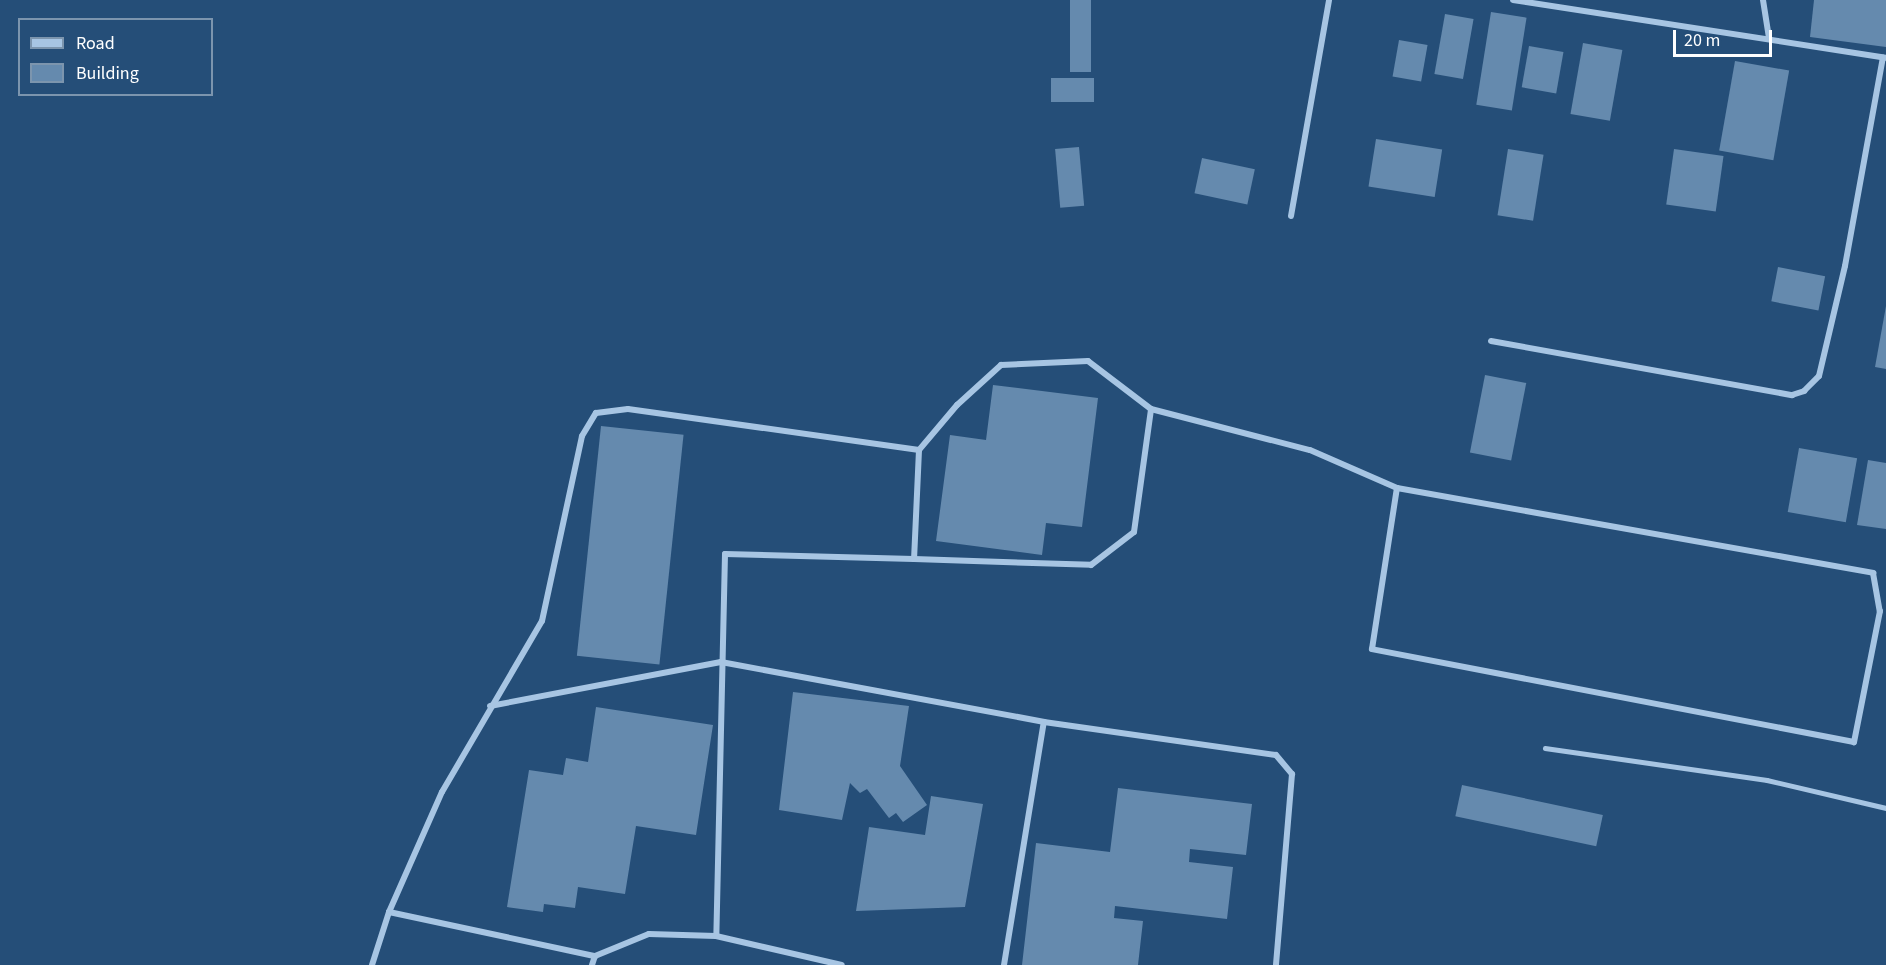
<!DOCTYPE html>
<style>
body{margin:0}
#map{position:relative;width:1886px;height:965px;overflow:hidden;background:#254e78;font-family:"Source Sans 3",sans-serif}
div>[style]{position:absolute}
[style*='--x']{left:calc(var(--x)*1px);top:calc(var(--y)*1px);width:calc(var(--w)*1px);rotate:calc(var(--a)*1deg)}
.building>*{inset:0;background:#658aae;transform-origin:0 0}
.lane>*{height:4.5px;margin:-2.25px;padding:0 2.25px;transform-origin:2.25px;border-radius:2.25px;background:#a7c5e3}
.street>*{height:6px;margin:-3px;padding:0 3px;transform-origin:3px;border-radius:3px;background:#a7c5e3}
span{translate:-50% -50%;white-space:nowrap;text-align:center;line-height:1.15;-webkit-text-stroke:4.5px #254e78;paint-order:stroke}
.legend{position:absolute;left:18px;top:18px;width:195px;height:78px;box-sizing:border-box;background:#254e78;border:2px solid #7c95ae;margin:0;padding:8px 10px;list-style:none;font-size:18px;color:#fff}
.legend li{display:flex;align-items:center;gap:12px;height:30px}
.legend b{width:30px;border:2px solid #7c95ae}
.scale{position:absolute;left:1673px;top:30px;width:99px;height:27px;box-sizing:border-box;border:3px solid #fff;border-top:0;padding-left:8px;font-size:18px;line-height:21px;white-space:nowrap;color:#fff;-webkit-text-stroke:4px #254e78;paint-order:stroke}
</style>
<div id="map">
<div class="building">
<i style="left:1070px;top:0;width:21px;height:72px"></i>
<i style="clip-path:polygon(1814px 0,1886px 0,1886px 47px,1810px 37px)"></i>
<i style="left:1491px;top:12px;width:36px;height:94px;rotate:9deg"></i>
<i style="left:1445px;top:14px;width:29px;height:61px;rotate:10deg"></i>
<i style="left:1399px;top:40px;width:29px;height:37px;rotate:10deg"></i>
<i style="left:1583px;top:43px;width:40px;height:72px;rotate:10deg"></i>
<i style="left:1529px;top:46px;width:35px;height:42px;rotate:10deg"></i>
<i style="left:1735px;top:61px;width:55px;height:91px;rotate:10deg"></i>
<i style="left:1051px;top:78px;width:43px;height:24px"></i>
<i style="left:1376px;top:139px;width:67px;height:48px;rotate:9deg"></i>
<i style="left:1079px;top:147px;width:59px;height:24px;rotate:85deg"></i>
<i style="left:1508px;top:149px;width:36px;height:67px;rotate:9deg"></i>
<i style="left:1674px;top:149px;width:50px;height:56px;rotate:8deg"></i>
<i style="left:1202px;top:158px;width:54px;height:36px;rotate:12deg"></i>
<i style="left:1778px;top:267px;width:48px;height:35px;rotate:11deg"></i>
<i style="clip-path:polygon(1886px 306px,1886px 369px,1875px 367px)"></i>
<i style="left:1485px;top:375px;width:42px;height:79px;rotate:11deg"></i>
<i style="clip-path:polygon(993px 385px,1098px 398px,1082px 527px,1046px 523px,1042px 555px,936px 541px,950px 435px,986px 440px)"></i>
<i style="left:601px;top:426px;width:83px;height:231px;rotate:6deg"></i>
<i style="left:1799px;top:448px;width:59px;height:65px;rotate:10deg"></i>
<i style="clip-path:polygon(1868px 460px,1886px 463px,1886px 529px,1857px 525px)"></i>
<i style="clip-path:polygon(793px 692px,909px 706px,900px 766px,927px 805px,903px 822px,896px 813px,889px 818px,867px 789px,860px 793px,850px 783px,842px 820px,779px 810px)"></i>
<i style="clip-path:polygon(596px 707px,713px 725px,696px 835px,636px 826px,625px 894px,578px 887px,575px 908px,544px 904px,543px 912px,507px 907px,529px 770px,563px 775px,566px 758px,588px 762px)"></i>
<i style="left:1462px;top:785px;width:144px;height:32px;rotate:12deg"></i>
<i style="clip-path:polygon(1118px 788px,1252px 804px,1246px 855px,1190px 849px,1189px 862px,1233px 867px,1227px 919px,1115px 906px,1114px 918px,1143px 921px,1138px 965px,1022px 965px,1036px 843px,1110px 852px)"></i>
<i style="clip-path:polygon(931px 796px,983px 804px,965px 907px,856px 911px,869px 827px,925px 835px)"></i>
</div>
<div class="lane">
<i style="--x:1545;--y:748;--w:224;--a:8.2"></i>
<i style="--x:1767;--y:780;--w:122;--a:13.2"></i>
</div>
<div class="street">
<i style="--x:1513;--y:0;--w:377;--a:8.8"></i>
<i style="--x:1763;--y:0;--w:37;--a:81"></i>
<i style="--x:1291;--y:216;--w:219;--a:-80"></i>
<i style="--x:1491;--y:341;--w:306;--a:10.2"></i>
<i style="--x:1792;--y:395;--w:13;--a:-18"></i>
<i style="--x:1804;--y:391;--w:21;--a:-45"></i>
<i style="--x:1819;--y:376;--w:113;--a:-76.7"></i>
<i style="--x:1845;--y:266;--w:212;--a:-79.7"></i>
<i style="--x:1151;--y:409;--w:164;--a:14.5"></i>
<i style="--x:1310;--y:450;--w:95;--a:23.6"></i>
<i style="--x:1397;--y:488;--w:484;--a:10.1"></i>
<i style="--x:1873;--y:573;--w:39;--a:80"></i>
<i style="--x:1880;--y:611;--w:134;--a:101.2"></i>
<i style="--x:1854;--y:742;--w:491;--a:-169.1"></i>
<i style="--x:1372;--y:649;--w:163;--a:-81.2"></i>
<i style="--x:914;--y:559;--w:177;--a:1.9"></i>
<i style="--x:1091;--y:565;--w:54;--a:-37.5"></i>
<i style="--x:1134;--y:532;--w:124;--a:-82.1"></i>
<i style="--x:1151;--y:409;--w:79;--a:-142.7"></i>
<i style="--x:1088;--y:361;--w:87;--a:177.4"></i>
<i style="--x:1001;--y:365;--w:59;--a:137.7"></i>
<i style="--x:957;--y:405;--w:59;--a:130.2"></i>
<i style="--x:490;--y:706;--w:235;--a:-10.8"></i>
<i style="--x:721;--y:662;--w:329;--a:10.5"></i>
<i style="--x:1044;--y:722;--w:234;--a:8.1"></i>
<i style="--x:1276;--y:755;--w:25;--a:50"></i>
<i style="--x:1292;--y:774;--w:192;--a:94.8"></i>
<i style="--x:389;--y:912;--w:211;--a:12.1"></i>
<i style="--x:372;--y:965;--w:56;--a:-72.2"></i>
<i style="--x:389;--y:912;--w:131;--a:-66.2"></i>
<i style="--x:442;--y:792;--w:198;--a:-59.7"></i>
<i style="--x:542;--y:621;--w:189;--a:-77.8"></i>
<i style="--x:582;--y:436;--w:27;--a:-59"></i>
<i style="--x:596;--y:413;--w:32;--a:-7"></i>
<i style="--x:628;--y:409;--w:294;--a:8"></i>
<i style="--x:919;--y:450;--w:109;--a:92.6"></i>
<i style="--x:914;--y:559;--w:189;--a:-178.5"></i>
<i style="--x:725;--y:554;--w:382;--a:91.3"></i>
<i style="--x:592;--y:965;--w:9;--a:-72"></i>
<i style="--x:595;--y:956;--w:58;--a:-22.2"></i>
<i style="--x:649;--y:934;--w:67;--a:1.7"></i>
<i style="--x:716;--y:936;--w:129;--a:13"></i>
<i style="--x:1004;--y:965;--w:246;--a:-80.7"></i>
</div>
<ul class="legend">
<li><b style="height:8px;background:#a7c5e3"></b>Road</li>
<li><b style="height:16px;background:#658aae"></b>Building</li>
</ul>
<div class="scale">20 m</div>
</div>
